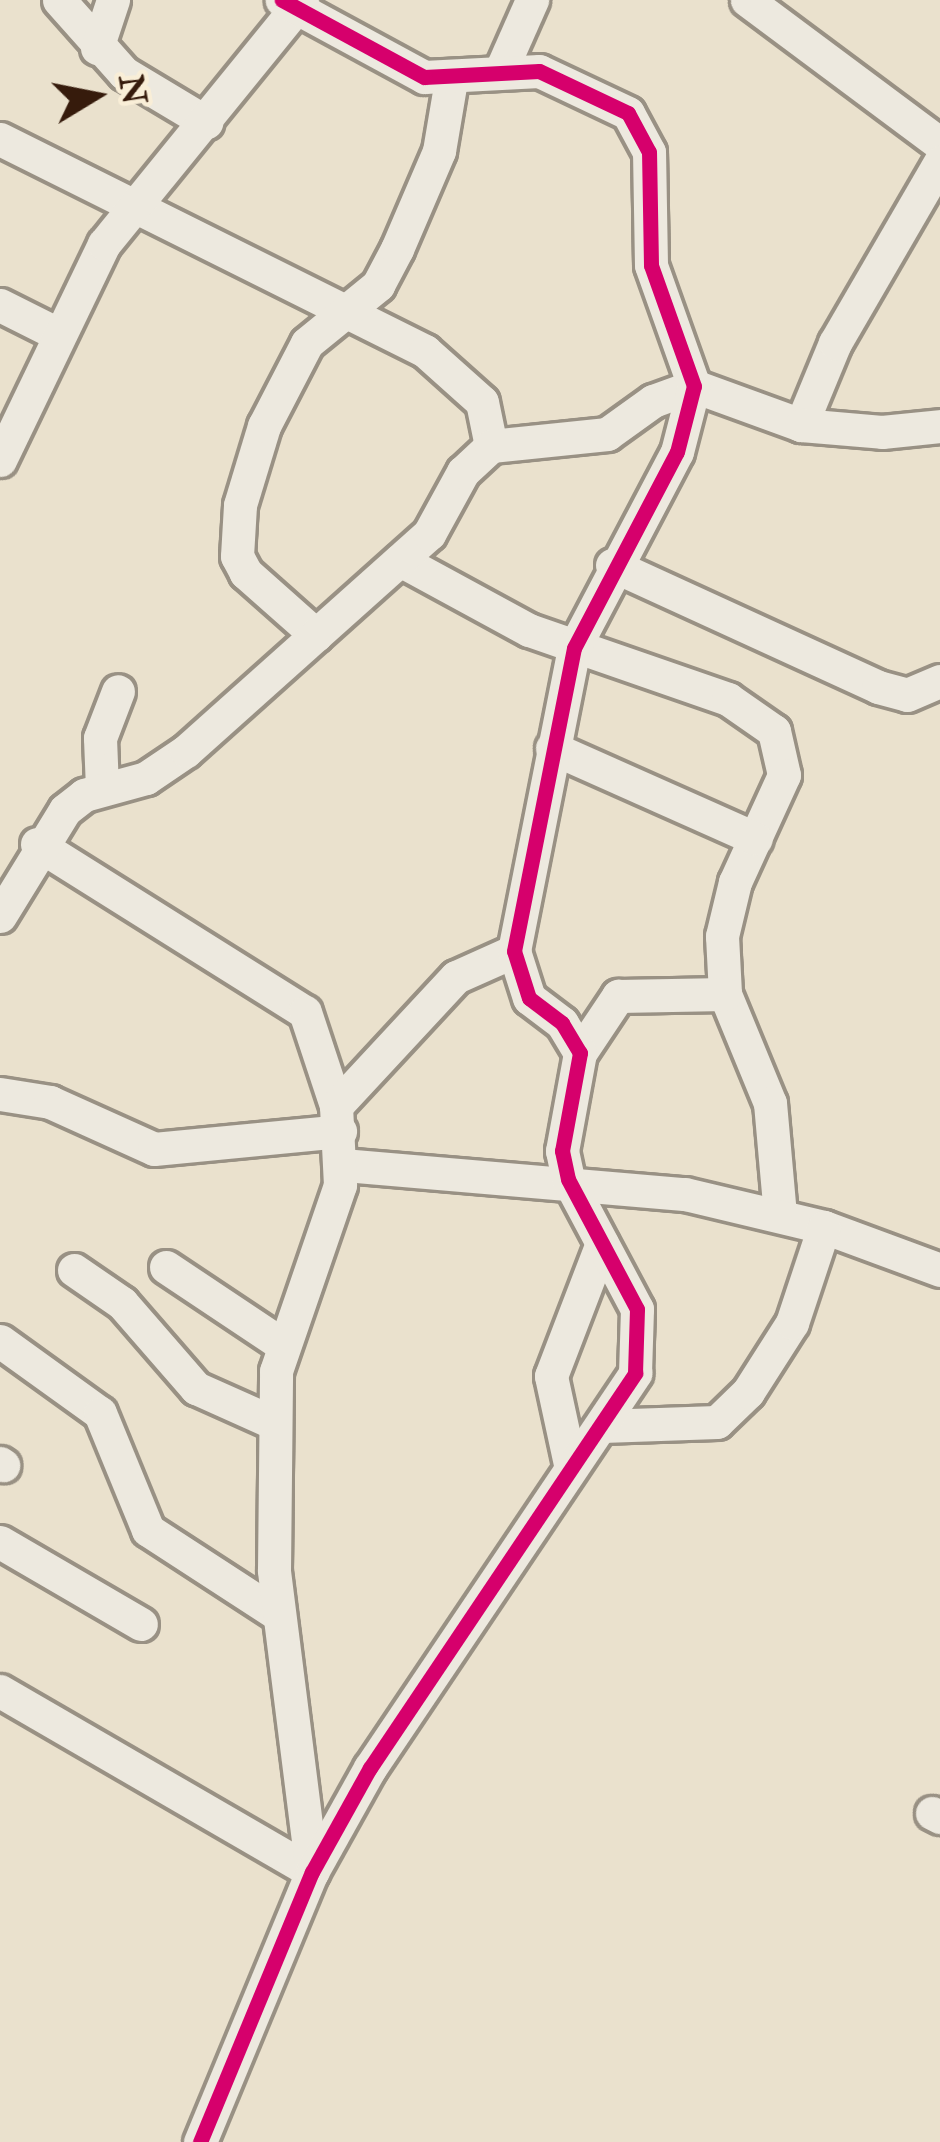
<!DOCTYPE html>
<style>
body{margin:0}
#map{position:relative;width:940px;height:2142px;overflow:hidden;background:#eae1cd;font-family:"IM FELL Double Pica",serif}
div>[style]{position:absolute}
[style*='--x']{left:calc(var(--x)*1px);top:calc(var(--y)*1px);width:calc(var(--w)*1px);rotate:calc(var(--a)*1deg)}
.roads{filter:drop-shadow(3px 0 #999184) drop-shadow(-3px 0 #999184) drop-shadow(0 3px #999184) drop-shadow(0 -3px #999184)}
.street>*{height:33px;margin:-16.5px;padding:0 16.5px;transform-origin:16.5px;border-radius:16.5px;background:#ede9df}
.cycleway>*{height:15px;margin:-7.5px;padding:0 7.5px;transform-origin:7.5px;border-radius:7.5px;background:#d6006c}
span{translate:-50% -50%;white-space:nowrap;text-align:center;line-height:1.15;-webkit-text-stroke:12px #f9eed7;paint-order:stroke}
.north{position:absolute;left:36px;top:36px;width:120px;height:120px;-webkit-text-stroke:9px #f9eed7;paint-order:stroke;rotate:80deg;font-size:33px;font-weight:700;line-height:48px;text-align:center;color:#361b0c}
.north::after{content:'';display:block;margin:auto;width:42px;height:54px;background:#361b0c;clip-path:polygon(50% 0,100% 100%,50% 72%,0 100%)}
</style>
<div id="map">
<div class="roads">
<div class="street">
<i style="--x:59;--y:0;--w:98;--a:48.3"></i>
<i style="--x:124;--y:73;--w:96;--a:30.9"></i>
<i style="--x:747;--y:0;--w:241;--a:36.7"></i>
<i style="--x:97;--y:48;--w:51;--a:-71.6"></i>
<i style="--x:501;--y:70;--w:77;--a:-66.1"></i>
<i style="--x:0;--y:139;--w:475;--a:26.5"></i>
<i style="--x:425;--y:351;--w:76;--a:41.8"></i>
<i style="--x:482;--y:402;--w:45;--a:78.4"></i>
<i style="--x:0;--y:305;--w:63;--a:26.6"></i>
<i style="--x:801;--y:425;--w:89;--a:-67.5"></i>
<i style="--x:835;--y:343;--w:209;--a:-59.9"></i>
<i style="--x:0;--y:460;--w:240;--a:-64.3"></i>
<i style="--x:104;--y:244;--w:314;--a:-50.9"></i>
<i style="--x:400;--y:560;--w:147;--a:28.5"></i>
<i style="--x:529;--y:630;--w:211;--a:19.1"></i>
<i style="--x:728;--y:699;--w:56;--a:34.8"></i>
<i style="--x:774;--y:731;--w:45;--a:77.2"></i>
<i style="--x:784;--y:775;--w:118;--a:114.6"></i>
<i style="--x:735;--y:882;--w:56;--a:103.5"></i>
<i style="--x:722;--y:936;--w:58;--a:87"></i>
<i style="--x:725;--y:994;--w:118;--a:67.6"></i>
<i style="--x:770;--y:1103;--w:112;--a:84.9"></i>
<i style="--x:612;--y:565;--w:293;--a:24.6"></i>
<i style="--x:878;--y:687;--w:30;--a:15"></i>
<i style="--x:907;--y:695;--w:36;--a:-23"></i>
<i style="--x:316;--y:635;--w:94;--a:-138.5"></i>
<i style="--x:246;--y:573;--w:19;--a:-118"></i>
<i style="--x:237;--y:556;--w:51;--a:-86.6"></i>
<i style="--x:240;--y:505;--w:83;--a:-73.1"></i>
<i style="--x:264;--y:426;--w:93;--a:-62.6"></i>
<i style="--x:307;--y:343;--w:92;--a:-39.2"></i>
<i style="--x:378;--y:285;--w:41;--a:-62.2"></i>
<i style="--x:397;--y:249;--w:107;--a:-66.8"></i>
<i style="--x:439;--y:151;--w:72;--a:-80.4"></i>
<i style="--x:552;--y:748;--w:223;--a:24"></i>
<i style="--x:102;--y:788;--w:50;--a:-92.3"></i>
<i style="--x:100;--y:738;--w:50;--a:-69"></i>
<i style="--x:37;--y:844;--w:316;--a:32.1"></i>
<i style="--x:305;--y:1012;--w:99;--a:71.7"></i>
<i style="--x:0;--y:916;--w:124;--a:-58.5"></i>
<i style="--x:65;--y:810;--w:24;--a:-38"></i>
<i style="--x:84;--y:795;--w:64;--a:-15.3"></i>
<i style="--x:146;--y:778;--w:48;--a:-34"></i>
<i style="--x:186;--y:751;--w:326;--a:-41.8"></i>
<i style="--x:429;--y:534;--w:71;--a:-61.3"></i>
<i style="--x:463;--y:472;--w:38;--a:-43"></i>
<i style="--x:491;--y:446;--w:117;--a:-5.9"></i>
<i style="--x:607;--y:434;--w:57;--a:-35.7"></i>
<i style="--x:653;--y:401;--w:44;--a:-20.1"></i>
<i style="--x:694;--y:386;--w:114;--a:20"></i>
<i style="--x:801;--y:425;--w:81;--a:4.9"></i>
<i style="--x:882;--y:432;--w:58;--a:-5.9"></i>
<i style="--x:580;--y:1053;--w:69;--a:-56.3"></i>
<i style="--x:618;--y:996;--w:107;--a:-1.1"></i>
<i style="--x:0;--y:1094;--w:51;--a:9.1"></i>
<i style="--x:50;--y:1102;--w:114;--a:24.3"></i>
<i style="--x:154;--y:1149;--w:187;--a:-5.5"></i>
<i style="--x:344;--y:1165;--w:342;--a:4.9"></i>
<i style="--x:685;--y:1194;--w:143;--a:13.4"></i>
<i style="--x:824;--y:1227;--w:124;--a:20.3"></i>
<i style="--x:166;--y:1267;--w:141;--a:33.7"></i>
<i style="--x:74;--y:1270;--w:58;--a:34.5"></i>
<i style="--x:122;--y:1303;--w:113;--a:49"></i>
<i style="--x:196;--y:1388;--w:83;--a:24.1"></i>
<i style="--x:0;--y:1341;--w:123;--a:35.8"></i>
<i style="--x:100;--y:1413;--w:126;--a:67.7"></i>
<i style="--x:148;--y:1530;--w:156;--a:33"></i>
<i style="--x:602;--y:1426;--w:115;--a:-2"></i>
<i style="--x:717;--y:1422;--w:43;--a:-44.1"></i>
<i style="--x:748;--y:1392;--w:82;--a:-57.5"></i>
<i style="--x:792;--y:1323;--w:101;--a:-71.6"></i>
<i style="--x:0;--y:1463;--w:4;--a:34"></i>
<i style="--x:570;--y:1464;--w:90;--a:-102.2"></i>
<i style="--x:551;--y:1376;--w:142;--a:-69"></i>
<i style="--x:0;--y:1542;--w:163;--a:30.2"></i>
<i style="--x:0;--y:1691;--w:361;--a:30.1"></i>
<i style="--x:932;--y:1813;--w:9;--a:27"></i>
<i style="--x:312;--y:1872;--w:304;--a:-97.2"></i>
<i style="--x:274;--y:1570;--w:199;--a:-89.4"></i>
<i style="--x:276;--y:1371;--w:197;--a:-71"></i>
<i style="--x:340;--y:1185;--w:79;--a:-92.9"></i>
<i style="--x:336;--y:1106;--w:176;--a:-47.1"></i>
<i style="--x:456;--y:977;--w:64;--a:-24.1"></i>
<i style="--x:200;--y:2142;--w:292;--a:-67.5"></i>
<i style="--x:312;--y:1872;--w:119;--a:-60.9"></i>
<i style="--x:370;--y:1768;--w:476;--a:-56.1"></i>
<i style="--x:635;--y:1373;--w:64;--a:-88.2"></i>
<i style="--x:637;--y:1309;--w:147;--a:-118"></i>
<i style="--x:568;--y:1179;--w:29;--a:-102"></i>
<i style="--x:562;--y:1151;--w:100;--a:-79.6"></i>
<i style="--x:580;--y:1053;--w:35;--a:-121"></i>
<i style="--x:562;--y:1023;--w:41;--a:-142.9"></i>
<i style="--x:529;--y:998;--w:49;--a:-107.7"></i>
<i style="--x:514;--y:951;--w:309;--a:-78.8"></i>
<i style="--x:574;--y:648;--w:221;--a:-62.3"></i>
<i style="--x:677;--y:452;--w:68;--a:-75.6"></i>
<i style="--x:694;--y:386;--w:128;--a:-109.6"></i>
<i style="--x:651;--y:265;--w:113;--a:-91"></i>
<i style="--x:649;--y:152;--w:44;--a:-118.3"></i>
<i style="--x:628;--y:113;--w:98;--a:-154.7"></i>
<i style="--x:539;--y:71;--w:115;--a:177"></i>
<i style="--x:424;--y:77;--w:162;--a:-151.5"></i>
</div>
</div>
<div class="cycleway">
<i style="--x:200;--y:2142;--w:292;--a:-67.5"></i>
<i style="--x:312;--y:1872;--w:119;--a:-60.9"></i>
<i style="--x:370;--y:1768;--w:476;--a:-56.1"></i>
<i style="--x:635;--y:1373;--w:64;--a:-88.2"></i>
<i style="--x:637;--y:1309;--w:147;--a:-118"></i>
<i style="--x:568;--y:1179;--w:29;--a:-102"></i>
<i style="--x:562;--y:1151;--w:100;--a:-79.6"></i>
<i style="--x:580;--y:1053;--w:35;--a:-121"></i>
<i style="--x:562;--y:1023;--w:41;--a:-142.9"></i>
<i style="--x:529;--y:998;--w:49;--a:-107.7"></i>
<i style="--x:514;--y:951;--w:309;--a:-78.8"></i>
<i style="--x:574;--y:648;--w:221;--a:-62.3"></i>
<i style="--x:677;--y:452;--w:68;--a:-75.6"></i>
<i style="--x:694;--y:386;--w:128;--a:-109.6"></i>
<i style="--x:651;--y:265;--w:113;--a:-91"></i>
<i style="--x:649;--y:152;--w:44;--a:-118.3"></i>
<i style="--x:628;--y:113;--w:98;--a:-154.7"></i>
<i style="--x:539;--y:71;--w:115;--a:177"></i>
<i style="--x:424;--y:77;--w:162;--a:-151.5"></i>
</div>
<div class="north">N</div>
</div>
